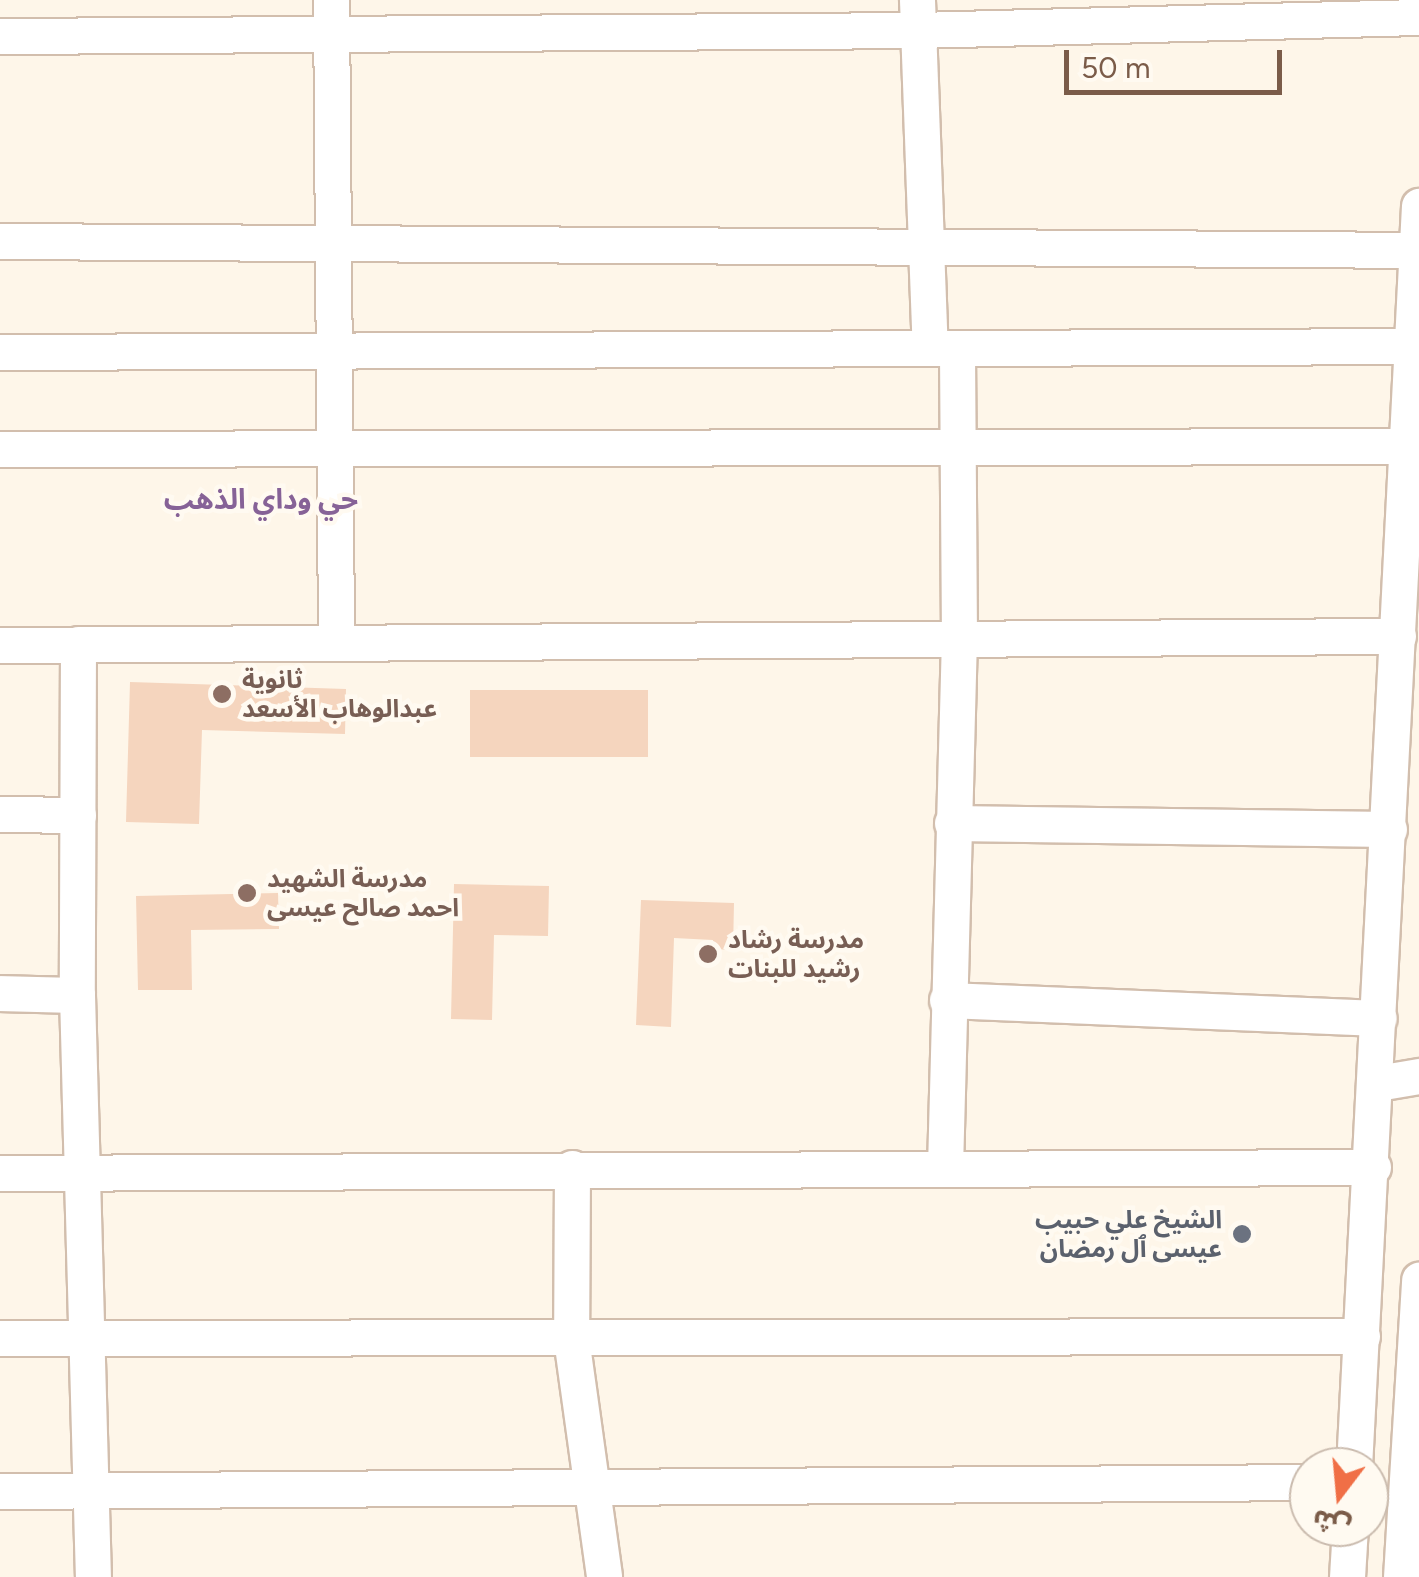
<!DOCTYPE html>
<meta charset="utf-8">
<style>
body{margin:0}
#map{position:relative;width:1419px;height:1577px;overflow:hidden;background:#fef6e9;font-family:Figtree,"Noto Sans Arabic",sans-serif}
div>[style]{position:absolute}
[style*='--x']{left:calc(var(--x)*1px);top:calc(var(--y)*1px);width:calc(var(--w)*1px);rotate:calc(var(--a)*1deg)}
.building>*{inset:0;background:#f5d5be;transform-origin:0 0}
.roads{filter:drop-shadow(2px 0 #d2bead) drop-shadow(-2px 0 #d2bead) drop-shadow(0 2px #d2bead) drop-shadow(0 -2px #d2bead)}
.minor>*{height:35px;margin:-17.5px;padding:0 17.5px;transform-origin:17.5px;border-radius:17.5px;background:#fff}
.dots>*{width:28px;height:28px;translate:-50% -50%;box-sizing:border-box;border:5px solid #fffaf1;border-radius:50%}
span{translate:-50% -50%;white-space:nowrap;text-align:center;line-height:1.15;-webkit-text-stroke:9px #fffaf1;paint-order:stroke}
.education-label{font-size:25px;color:#785e54;font-weight:700}
.left{translate:0 -50%;text-align:left}
.worship-label{font-size:25px;color:#5b616d;font-weight:700}
.right{translate:-100% -50%;text-align:right}
.neighbourhood-label{font-size:28px;color:#866297;font-weight:700}
.north{position:absolute;left:1289px;top:1447px;width:100px;height:100px;box-sizing:border-box;background:#fffaf1;border:2px solid #cabbae;border-radius:50%;rotate:196deg;font-size:28px;font-weight:700;line-height:40px;text-align:center;color:#7b5c49}
.north::after{content:'';display:block;margin:auto;width:35px;height:45px;background:#f06f46;clip-path:polygon(50% 0,100% 100%,50% 72%,0 100%)}
.scale{position:absolute;left:1064px;top:50px;width:218px;height:45px;box-sizing:border-box;border:5px solid #7b5c49;border-top:0;padding-left:12px;font-size:30px;line-height:35px;white-space:nowrap;color:#7b5c49;-webkit-text-stroke:8px #fffaf1;paint-order:stroke}
</style>
<div id="map">
<div class="building">
<i style="clip-path:polygon(130px 682px,346px 689px,345px 734px,202px 730px,199px 824px,126px 822px)"></i>
<i style="left:470px;top:690px;width:178px;height:67px"></i>
<i style="clip-path:polygon(454px 884px,549px 886px,548px 936px,494px 935px,492px 1020px,451px 1019px)"></i>
<i style="clip-path:polygon(278px 893px,279px 929px,191px 930px,192px 990px,138px 990px,136px 896px)"></i>
<i style="clip-path:polygon(641px 900px,734px 903px,733px 950px,713px 949px,713px 940px,674px 938px,671px 1027px,636px 1025px)"></i>
</div>
<div class="roads">
<div class="minor">
<i style="--x:331;--y:0;--w:643;--a:89.55"></i>
<i style="--x:917;--y:0;--w:348;--a:87.9"></i>
<i style="--x:0;--y:36;--w:918;--a:-0.37"></i>
<i style="--x:918;--y:30;--w:501;--a:-1.49"></i>
<i style="--x:0;--y:241;--w:1417;--a:0.36"></i>
<i style="--x:0;--y:352;--w:1412;--a:-0.24"></i>
<i style="--x:0;--y:449;--w:1407;--a:-0.12"></i>
<i style="--x:78;--y:644;--w:351;--a:90.2"></i>
<i style="--x:77;--y:995;--w:582;--a:88.43"></i>
<i style="--x:0;--y:645;--w:1398;--a:-0.37"></i>
<i style="--x:0;--y:814;--w:78;--a:0.7"></i>
<i style="--x:952;--y:823;--w:437;--a:0.8"></i>
<i style="--x:0;--y:993;--w:77;--a:1.5"></i>
<i style="--x:947;--y:1000;--w:432;--a:2.4"></i>
<i style="--x:1377;--y:1083;--w:43;--a:-9.5"></i>
<i style="--x:572;--y:1168;--w:170;--a:90.3"></i>
<i style="--x:571;--y:1338;--w:241;--a:82.1"></i>
<i style="--x:945;--y:1168;--w:530;--a:-88.49"></i>
<i style="--x:959;--y:638;--w:290;--a:-90.4"></i>
<i style="--x:0;--y:1173;--w:1373;--a:-0.25"></i>
<i style="--x:0;--y:1338;--w:1362;--a:-0.08"></i>
<i style="--x:1354;--y:1467;--w:1263;--a:-87.05"></i>
<i style="--x:0;--y:1491;--w:1309;--a:-0.39"></i>
<i style="--x:1347;--y:1577;--w:50;--a:-86.6"></i>
<i style="--x:1401;--y:1577;--w:298;--a:-86.5"></i>
</div>
</div>
<div class="dots">
<i style="left:222px;top:694px;background:#8d6e63"></i>
<i style="left:247px;top:893px;background:#8d6e63"></i>
<i style="left:708px;top:954px;background:#8d6e63"></i>
<i style="left:1242px;top:1234px;background:#6b7280"></i>
</div>
<div class="education-label">
<span class="left" style="left:242px;top:694px">ثانوية<br>عبدالوهاب الأسعد</span>
<span class="left" style="left:267px;top:893px">مدرسة الشهيد<br>احمد صالح عيسى</span>
<span class="left" style="left:728px;top:954px">مدرسة رشاد<br>رشيد للبنات</span>
</div>
<div class="worship-label">
<span class="right" style="left:1222px;top:1234px">الشيخ علي حبيب<br>عيسى ٱل رمضان</span>
</div>
<div class="neighbourhood-label">
<span style="left:261px;top:499px">حي وداي الذهب</span>
</div>
<div class="north">ش</div>
<div class="scale">50 m</div>
</div>
